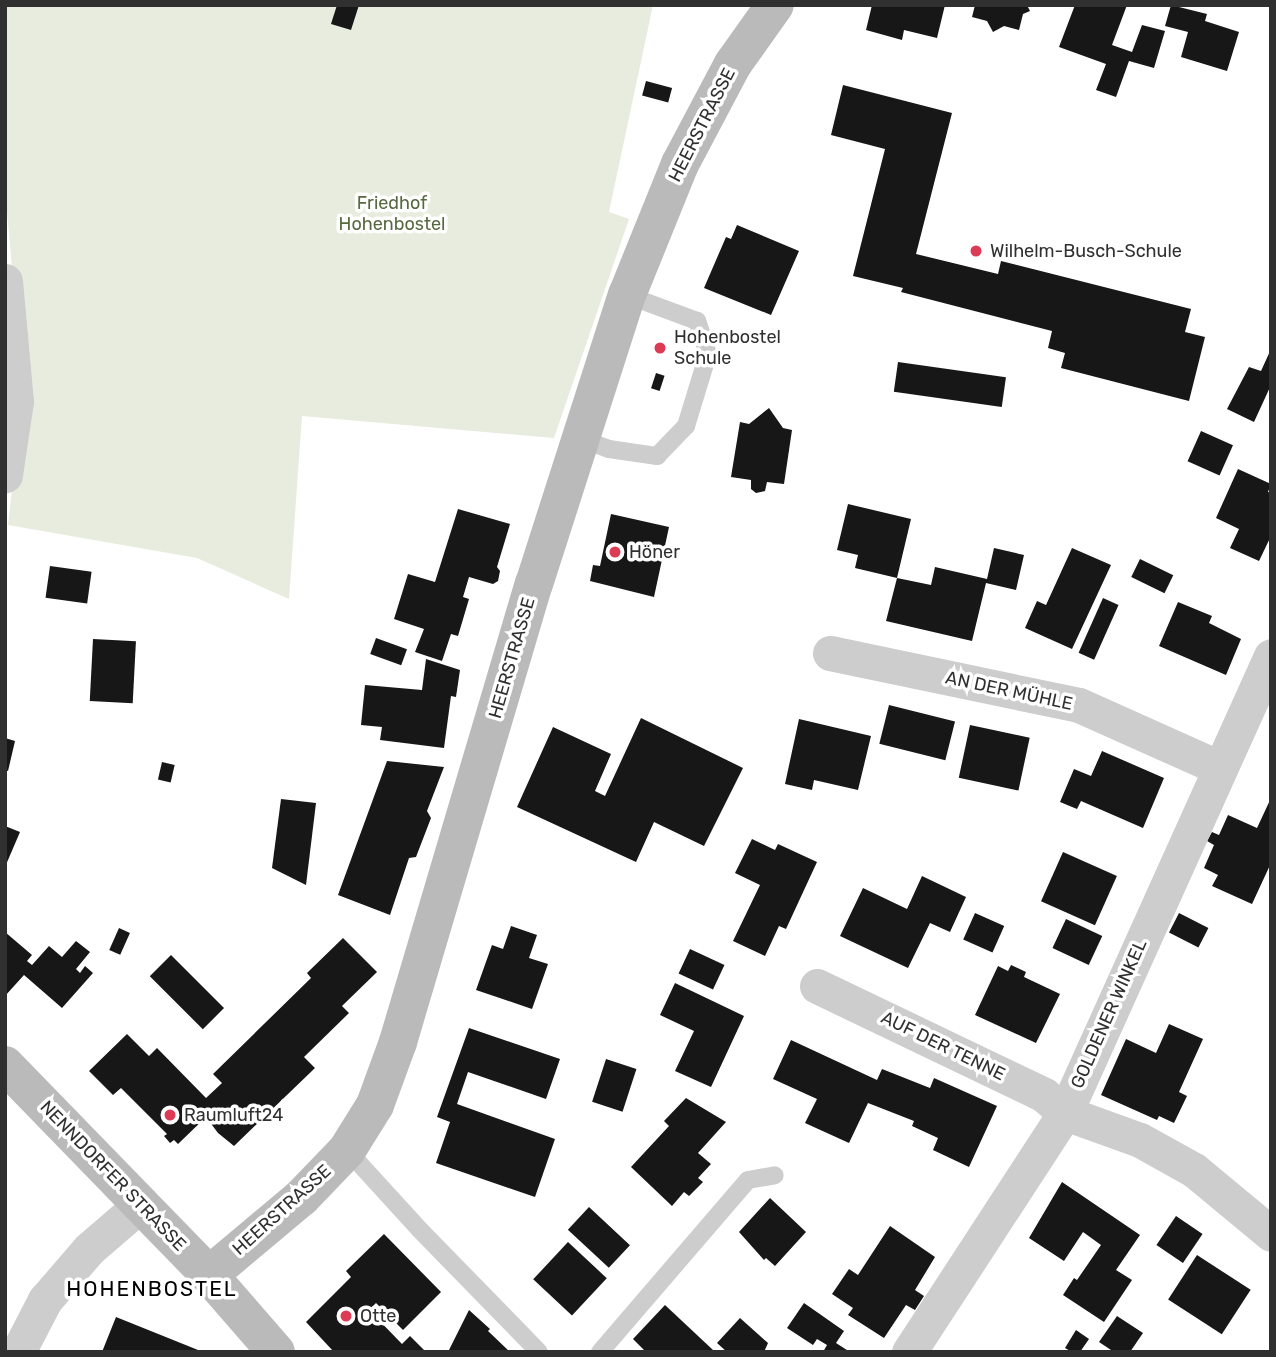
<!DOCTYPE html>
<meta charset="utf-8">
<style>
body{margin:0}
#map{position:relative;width:1276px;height:1357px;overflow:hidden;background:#fff;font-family:Rubik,sans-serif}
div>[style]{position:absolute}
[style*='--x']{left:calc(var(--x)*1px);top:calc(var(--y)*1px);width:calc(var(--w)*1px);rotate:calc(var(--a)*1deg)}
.green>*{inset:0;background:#e7ecde}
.building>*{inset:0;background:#171717;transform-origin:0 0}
.lane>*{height:18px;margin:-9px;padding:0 9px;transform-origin:9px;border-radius:9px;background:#cdcdcd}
.street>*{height:35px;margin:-17.5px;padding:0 17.5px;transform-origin:17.5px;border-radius:17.5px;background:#cdcdcd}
.secondary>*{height:38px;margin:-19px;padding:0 19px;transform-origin:19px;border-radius:19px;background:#bababa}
.dots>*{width:19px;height:19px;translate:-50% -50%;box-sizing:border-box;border:4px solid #fff;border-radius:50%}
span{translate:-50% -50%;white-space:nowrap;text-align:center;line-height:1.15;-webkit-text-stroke:7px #fff;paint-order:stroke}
.street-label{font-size:18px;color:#303030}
.park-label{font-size:18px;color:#576a3f}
.poi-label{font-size:18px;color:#303030}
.left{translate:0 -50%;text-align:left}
.quarter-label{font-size:21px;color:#000;letter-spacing:2px}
.frame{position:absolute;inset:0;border:7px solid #303030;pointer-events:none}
</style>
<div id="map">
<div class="green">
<i style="clip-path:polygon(5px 5px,653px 5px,609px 212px,629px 219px,554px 438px,302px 416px,289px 599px,197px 558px,8px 525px,23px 390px,5px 190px)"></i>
</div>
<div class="building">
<i style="clip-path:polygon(337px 5px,359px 5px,351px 30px,331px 24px)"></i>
<i style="clip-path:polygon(872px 5px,945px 5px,937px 38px,904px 30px,902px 40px,866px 30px)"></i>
<i style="clip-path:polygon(975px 5px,1027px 5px,1030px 11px,1023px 14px,1019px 30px,1004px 26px,993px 32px,987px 21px,972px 17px)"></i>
<i style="clip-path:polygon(1075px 5px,1127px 5px,1112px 45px,1132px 52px,1142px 25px,1165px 31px,1154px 68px,1129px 61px,1116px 97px,1096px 90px,1106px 64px,1059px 47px)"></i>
<i style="clip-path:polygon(1171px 5px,1207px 14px,1205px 21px,1239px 32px,1227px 71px,1181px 57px,1188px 32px,1165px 26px)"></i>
<i style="left:646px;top:81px;width:27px;height:15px;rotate:15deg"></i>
<i style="clip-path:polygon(843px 85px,952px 113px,916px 254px,998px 274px,1001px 261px,1191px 309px,1185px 332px,1205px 337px,1189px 401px,1061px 368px,1065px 353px,1048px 348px,1052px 331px,901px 292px,903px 288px,853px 276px,885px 149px,831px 135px)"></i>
<i style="clip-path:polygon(737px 225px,799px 251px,771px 315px,704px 288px,726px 237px,731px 239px)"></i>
<i style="clip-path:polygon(1271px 349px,1271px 385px,1254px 422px,1227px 409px,1249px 367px,1261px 371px)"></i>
<i style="left:898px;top:362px;width:109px;height:30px;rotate:8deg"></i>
<i style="left:656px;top:373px;width:9px;height:16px;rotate:18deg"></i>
<i style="clip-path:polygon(769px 408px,783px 428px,792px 430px,784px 484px,767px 482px,765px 491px,756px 493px,751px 489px,751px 480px,731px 477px,740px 422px,749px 424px)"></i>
<i style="left:1201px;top:431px;width:35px;height:33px;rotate:24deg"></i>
<i style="clip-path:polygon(1238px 469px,1271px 484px,1268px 492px,1271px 493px,1271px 536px,1259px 561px,1230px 548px,1239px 529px,1216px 518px)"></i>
<i style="clip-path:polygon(848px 504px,911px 519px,897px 578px,855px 568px,858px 555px,837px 550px)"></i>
<i style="clip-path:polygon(458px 509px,510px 524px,497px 567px,500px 571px,498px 581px,493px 584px,469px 577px,463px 597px,469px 599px,458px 636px,451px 634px,442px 661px,415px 652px,424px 629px,394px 619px,408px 574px,435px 582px)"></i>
<i style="clip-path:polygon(611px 514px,669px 527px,654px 597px,590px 581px,593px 565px,600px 566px)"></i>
<i style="clip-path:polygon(994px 548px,1024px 555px,1016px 590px,986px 583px,972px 641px,886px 621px,897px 578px,931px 585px,935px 567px,987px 579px)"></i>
<i style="clip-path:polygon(1072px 548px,1111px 565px,1072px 649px,1025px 628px,1037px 601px,1046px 605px)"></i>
<i style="left:1140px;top:559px;width:37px;height:20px;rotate:26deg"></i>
<i style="left:50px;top:566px;width:42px;height:32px;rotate:8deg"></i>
<i style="left:1103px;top:598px;width:17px;height:60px;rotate:24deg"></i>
<i style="clip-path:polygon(1178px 602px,1212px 616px,1209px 623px,1241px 639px,1226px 675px,1159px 646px)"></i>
<i style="left:376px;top:638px;width:33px;height:17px;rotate:20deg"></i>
<i style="left:93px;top:639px;width:43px;height:62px;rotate:3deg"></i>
<i style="clip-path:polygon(426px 659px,460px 670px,456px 697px,451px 696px,444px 748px,380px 740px,382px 727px,361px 725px,365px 685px,422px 690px)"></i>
<i style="left:889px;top:705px;width:68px;height:40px;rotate:14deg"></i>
<i style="clip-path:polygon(641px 718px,743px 768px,704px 846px,654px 822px,636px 862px,517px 807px,553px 727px,611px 754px,595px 791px,605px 796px)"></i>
<i style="clip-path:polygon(799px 719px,871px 736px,858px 790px,814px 780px,812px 790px,785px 784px)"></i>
<i style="left:970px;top:725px;width:61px;height:54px;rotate:12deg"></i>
<i style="clip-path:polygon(5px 738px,15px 741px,8px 771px,5px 770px)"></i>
<i style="clip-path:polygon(1102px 751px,1164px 778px,1143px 828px,1081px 801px,1077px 809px,1060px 802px,1074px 769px,1091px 776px)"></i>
<i style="clip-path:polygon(387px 761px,444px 767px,427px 811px,431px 818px,416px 857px,409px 858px,390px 915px,338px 895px)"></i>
<i style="left:162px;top:762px;width:13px;height:18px;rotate:13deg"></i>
<i style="clip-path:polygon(1271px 798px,1271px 863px,1252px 904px,1212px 886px,1218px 875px,1204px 868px,1214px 845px,1207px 841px,1212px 832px,1219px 835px,1228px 815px,1257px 828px)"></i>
<i style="clip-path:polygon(281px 799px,316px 803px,306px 885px,272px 868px)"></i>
<i style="clip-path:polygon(5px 826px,20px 832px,5px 867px)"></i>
<i style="clip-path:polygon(752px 839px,775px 850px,778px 844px,817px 862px,786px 929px,779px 926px,765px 956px,733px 941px,760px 885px,735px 873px)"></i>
<i style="left:1063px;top:852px;width:59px;height:54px;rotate:24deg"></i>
<i style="clip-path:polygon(922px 876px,966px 897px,950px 932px,930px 923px,908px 968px,840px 936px,863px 888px,907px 909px)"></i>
<i style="left:975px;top:913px;width:32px;height:29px;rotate:24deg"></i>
<i style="left:1179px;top:913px;width:33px;height:22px;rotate:27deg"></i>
<i style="left:1066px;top:919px;width:40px;height:32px;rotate:25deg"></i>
<i style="clip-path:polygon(511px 926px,537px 935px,529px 958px,548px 964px,532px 1009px,476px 990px,492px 945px,503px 949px)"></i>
<i style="left:119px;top:928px;width:12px;height:24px;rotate:24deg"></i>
<i style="clip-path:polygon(5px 932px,32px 955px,27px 961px,32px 965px,49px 946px,62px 957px,76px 941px,90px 952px,76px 969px,80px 973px,85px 966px,93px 973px,62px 1008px,24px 975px,5px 996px)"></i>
<i style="clip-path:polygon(343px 938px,377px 972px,342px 1006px,349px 1013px,304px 1057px,315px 1068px,234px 1146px,218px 1133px,206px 1117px,178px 1144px,174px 1140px,170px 1143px,164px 1136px,167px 1134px,121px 1088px,113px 1095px,89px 1071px,127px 1034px,149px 1056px,157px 1048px,206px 1098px,222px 1083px,213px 1074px,311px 978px,307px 973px)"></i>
<i style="left:690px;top:949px;width:38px;height:27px;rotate:25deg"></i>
<i style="left:171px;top:955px;width:75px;height:30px;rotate:45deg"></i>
<i style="clip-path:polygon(1011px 965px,1026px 972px,1024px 977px,1060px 994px,1036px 1043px,975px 1015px,998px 966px,1008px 971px)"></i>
<i style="clip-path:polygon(675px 983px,744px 1016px,711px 1087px,675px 1071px,694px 1031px,660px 1015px)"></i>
<i style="clip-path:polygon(1169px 1024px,1203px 1039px,1179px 1092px,1187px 1096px,1174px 1123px,1159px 1116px,1157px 1120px,1101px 1095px,1126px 1039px,1156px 1053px)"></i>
<i style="clip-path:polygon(469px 1028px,560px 1059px,546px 1099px,468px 1072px,457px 1104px,555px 1139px,535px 1197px,436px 1163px,450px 1122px,437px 1117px)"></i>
<i style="clip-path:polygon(791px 1040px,877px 1080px,882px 1069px,930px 1088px,934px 1078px,997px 1106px,969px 1167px,933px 1150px,938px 1138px,912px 1126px,914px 1121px,868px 1103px,849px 1143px,805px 1123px,817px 1099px,773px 1079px)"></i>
<i style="left:606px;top:1059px;width:32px;height:45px;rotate:18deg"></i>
<i style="clip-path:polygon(686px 1098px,726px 1122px,698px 1153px,711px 1164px,698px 1178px,703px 1182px,689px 1196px,684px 1192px,672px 1206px,631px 1167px,669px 1126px,664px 1121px)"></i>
<i style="clip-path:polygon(1062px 1182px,1140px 1235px,1116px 1270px,1132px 1280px,1104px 1322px,1063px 1295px,1074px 1278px,1077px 1280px,1101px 1245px,1083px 1232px,1064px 1261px,1029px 1238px)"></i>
<i style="clip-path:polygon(770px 1198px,806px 1232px,775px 1266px,766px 1258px,764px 1260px,739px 1232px)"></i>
<i style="left:589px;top:1207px;width:56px;height:31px;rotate:43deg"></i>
<i style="left:1176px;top:1216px;width:32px;height:35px;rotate:34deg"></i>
<i style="clip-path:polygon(890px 1226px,935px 1257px,915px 1290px,924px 1296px,915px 1310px,906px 1305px,884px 1338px,848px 1315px,853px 1308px,832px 1294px,849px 1269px,858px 1275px)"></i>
<i style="clip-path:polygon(384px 1234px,441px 1292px,403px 1330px,376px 1303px,369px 1310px,402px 1344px,410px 1336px,426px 1352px,334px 1352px,306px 1322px,351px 1277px,346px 1271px)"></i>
<i style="left:568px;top:1242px;width:53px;height:51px;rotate:43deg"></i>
<i style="left:1197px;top:1255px;width:64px;height:53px;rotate:33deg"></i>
<i style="clip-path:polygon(804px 1303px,844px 1331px,836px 1343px,850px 1352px,823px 1352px,827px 1345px,817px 1339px,813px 1345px,787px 1328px)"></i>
<i style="clip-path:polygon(665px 1305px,713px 1350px,711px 1352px,646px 1352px,633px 1339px)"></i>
<i style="clip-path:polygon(469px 1310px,490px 1329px,488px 1331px,510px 1352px,448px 1352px)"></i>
<i style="clip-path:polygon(1117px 1316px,1143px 1333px,1130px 1352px,1114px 1352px,1099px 1342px)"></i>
<i style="clip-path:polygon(116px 1317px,203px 1352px,102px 1352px)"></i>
<i style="clip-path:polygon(740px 1318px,768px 1343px,764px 1352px,727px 1352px,717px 1343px)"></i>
<i style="clip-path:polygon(1076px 1330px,1089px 1339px,1080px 1352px,1072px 1352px,1065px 1348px)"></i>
</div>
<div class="lane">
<i style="--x:579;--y:438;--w:32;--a:20"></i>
<i style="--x:609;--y:449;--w:49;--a:8.3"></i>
<i style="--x:657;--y:456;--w:42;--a:-46"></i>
<i style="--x:686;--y:426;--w:75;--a:-73"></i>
<i style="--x:708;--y:354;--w:35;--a:-108"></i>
<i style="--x:697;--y:321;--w:75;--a:-159.6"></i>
<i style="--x:347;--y:1150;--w:108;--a:47.6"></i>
<i style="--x:420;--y:1230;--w:170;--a:45.7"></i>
<i style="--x:600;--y:1352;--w:227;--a:-49.3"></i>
<i style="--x:748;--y:1180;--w:27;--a:-10"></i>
</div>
<div class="street">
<i style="--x:5;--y:281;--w:121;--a:84.8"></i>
<i style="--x:16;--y:401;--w:75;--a:98.5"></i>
<i style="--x:830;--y:653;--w:254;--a:11.8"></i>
<i style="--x:1079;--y:705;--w:154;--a:24.1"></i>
<i style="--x:817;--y:986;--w:252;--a:25.6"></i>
<i style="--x:1044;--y:1095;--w:28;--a:41"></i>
<i style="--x:1065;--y:1113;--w:80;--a:19.8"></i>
<i style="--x:1140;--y:1140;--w:62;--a:29.1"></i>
<i style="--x:1194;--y:1170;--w:100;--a:39.7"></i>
<i style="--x:18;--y:1352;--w:59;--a:-62.6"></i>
<i style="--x:45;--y:1300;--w:67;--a:-49.2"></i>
<i style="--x:89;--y:1249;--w:67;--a:-40.8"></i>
<i style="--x:909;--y:1352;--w:285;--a:-56.9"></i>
<i style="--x:1065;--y:1113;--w:501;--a:-65.74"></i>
</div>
<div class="secondary">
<i style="--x:5;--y:1065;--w:293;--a:45.8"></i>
<i style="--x:209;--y:1275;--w:102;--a:49"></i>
<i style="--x:209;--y:1275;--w:121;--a:-40"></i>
<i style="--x:302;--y:1197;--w:65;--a:-46.2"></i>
<i style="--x:347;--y:1150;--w:53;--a:-58.1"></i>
<i style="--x:375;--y:1105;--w:67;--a:-69.9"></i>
<i style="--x:398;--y:1042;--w:478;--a:-73.5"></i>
<i style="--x:534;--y:584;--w:304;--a:-72.2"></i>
<i style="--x:627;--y:295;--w:141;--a:-68"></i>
<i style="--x:680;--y:164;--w:113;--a:-62.1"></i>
<i style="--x:733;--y:64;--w:72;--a:-54.6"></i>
</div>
<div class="dots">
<i style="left:976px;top:251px;background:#dd3b55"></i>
<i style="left:660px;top:348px;background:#dd3b55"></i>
<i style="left:615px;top:552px;background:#dd3b55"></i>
<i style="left:170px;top:1115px;background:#dd3b55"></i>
<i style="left:346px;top:1316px;background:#dd3b55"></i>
</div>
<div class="street-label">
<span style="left:702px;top:125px;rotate:-63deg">HEERSTRASSE</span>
<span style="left:512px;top:658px;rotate:-74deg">HEERSTRASSE</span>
<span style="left:1009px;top:691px;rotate:12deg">AN DER MÜHLE</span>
<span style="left:1109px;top:1014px;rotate:-66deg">GOLDENER WINKEL</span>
<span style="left:943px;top:1046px;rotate:26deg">AUF DER TENNE</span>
<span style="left:113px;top:1176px;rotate:46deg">NENNDORFER STRASSE</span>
<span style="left:282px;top:1210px;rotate:-42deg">HEERSTRASSE</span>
</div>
<div class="park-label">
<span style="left:392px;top:214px">Friedhof<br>Hohenbostel</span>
</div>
<div class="poi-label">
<span class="left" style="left:990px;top:251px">Wilhelm-Busch-Schule</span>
<span class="left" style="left:674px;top:348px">Hohenbostel<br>Schule</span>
<span class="left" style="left:629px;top:552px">Höner</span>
<span class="left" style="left:184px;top:1115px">Raumluft24</span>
<span class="left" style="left:360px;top:1316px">Otte</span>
</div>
<div class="quarter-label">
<span style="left:152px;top:1289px">HOHENBOSTEL</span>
</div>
<div class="frame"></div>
</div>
